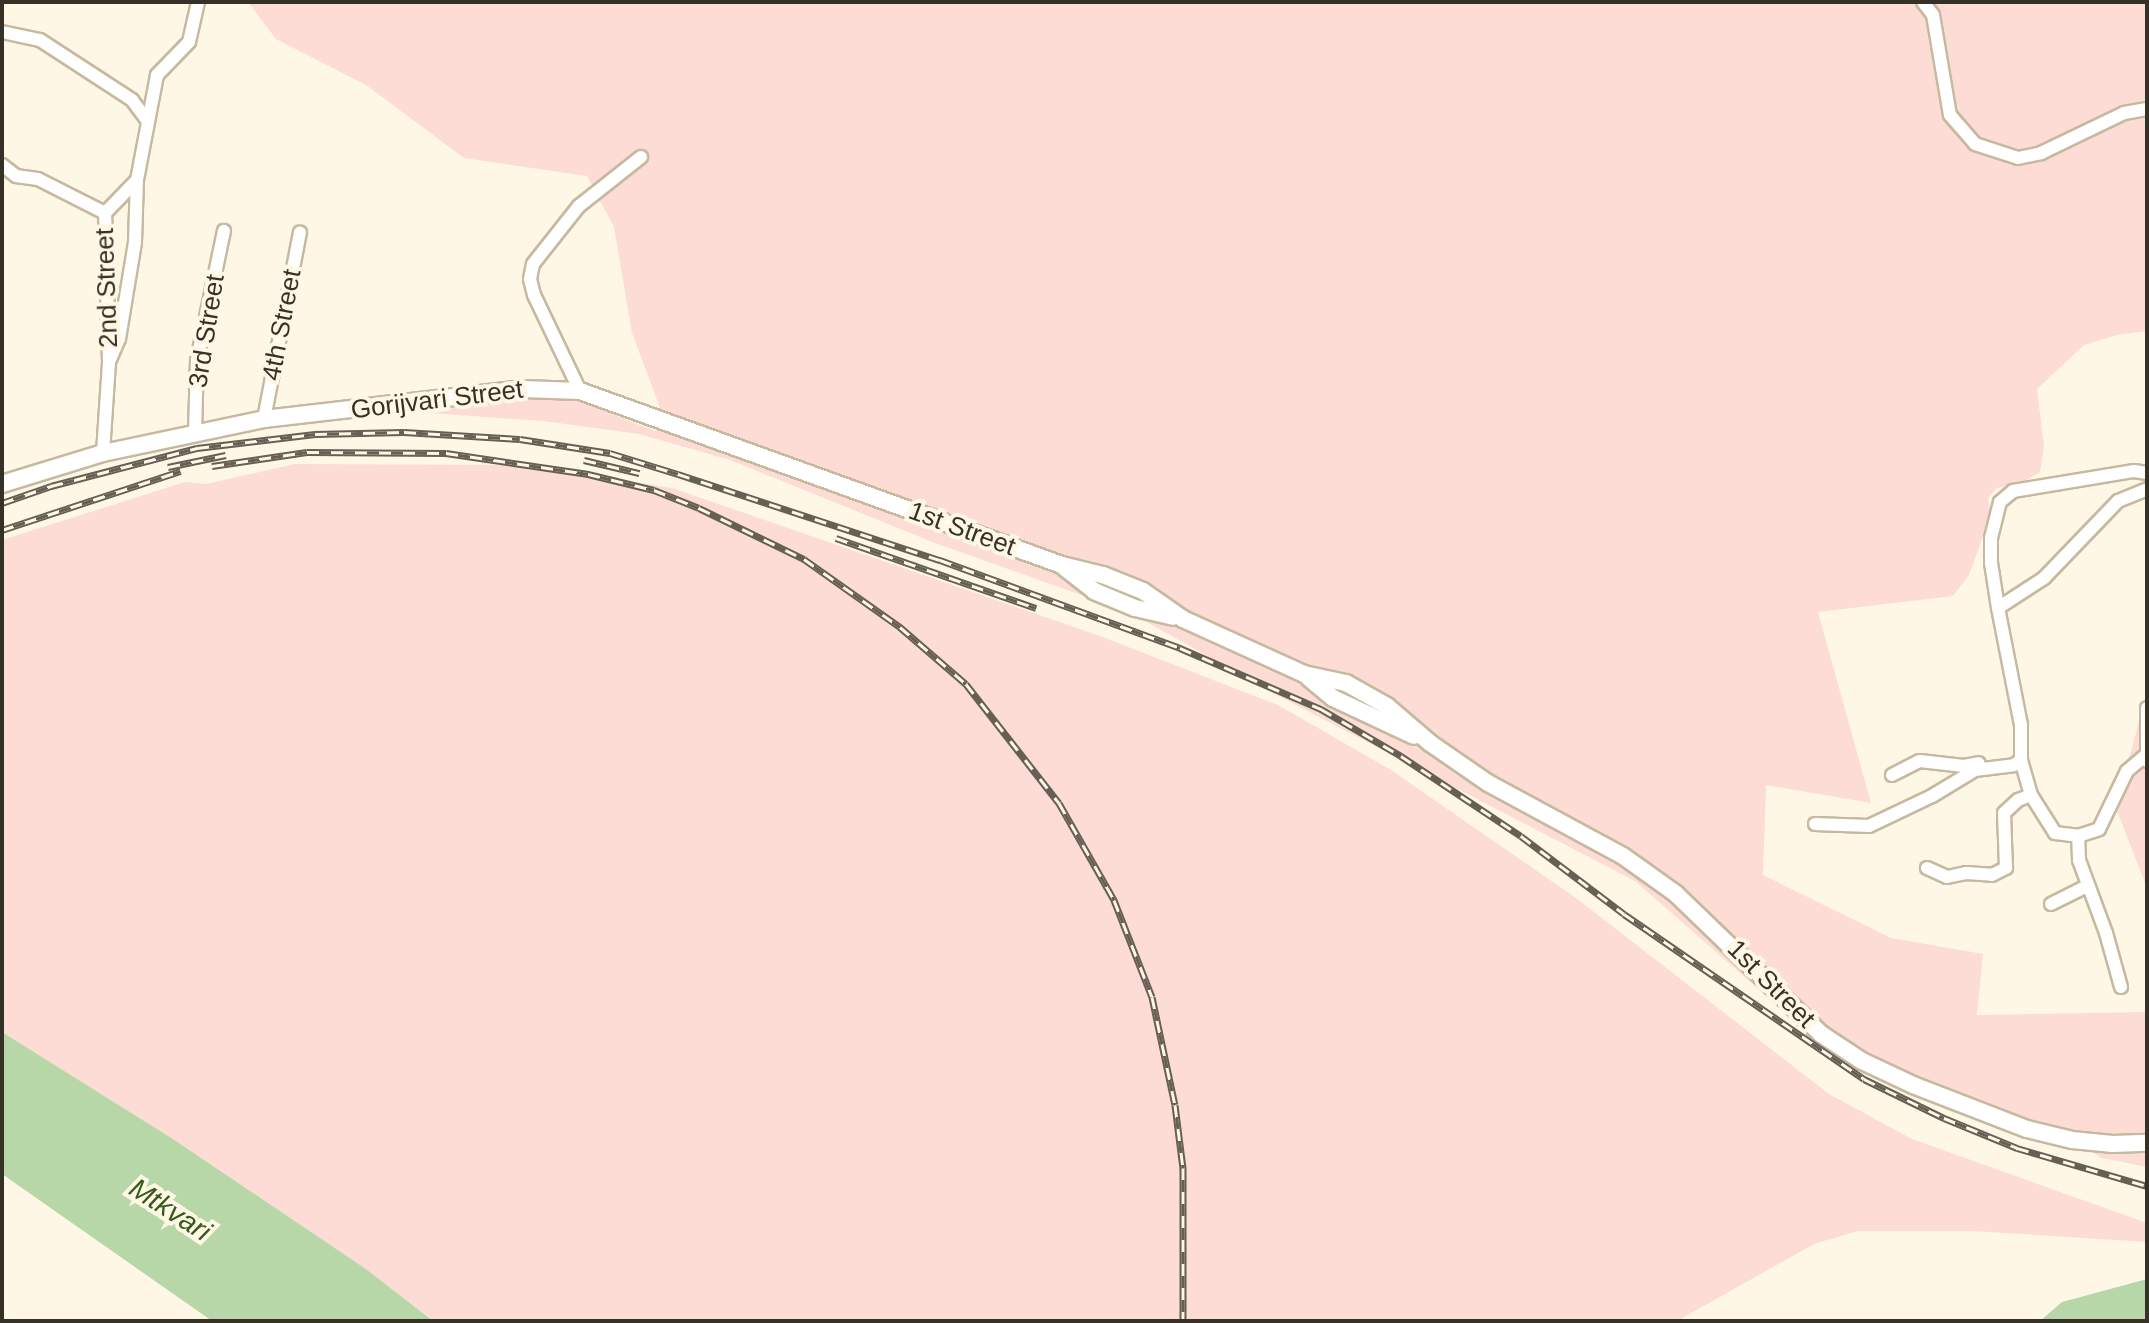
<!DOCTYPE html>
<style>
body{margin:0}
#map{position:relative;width:2149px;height:1323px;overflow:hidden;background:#fef7e6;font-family:Helvetica,sans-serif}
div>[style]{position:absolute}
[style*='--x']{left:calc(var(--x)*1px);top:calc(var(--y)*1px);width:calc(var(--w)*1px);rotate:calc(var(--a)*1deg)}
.green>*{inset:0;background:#fcdcd4}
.water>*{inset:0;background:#b8d7a9}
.roads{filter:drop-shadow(2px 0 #c6b99f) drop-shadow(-2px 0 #c6b99f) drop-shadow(0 2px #c6b99f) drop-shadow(0 -2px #c6b99f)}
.minor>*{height:12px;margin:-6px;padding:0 6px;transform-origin:6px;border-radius:6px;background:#fff}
.major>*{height:16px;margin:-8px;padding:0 8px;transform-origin:8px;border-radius:8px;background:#fff}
.rail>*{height:7px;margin-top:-3.5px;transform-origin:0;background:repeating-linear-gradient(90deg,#fef7e6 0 12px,#655f54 0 24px);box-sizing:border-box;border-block:2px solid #655f54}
span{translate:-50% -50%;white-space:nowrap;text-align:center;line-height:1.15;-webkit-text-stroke:8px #fef7e6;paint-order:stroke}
.street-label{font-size:26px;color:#363127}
.water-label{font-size:28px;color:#33591b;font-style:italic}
.frame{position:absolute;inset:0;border:4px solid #363127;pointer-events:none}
</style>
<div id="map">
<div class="green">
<i style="clip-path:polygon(248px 2px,2147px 2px,2147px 331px,2117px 335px,2084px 345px,2037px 389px,2044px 446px,2040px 472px,2022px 483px,1997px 488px,1988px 498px,1991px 514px,1969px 575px,1953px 596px,1818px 612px,1871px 803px,1766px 785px,1763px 875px,1891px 938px,1983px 954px,1977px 1015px,2147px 1012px,2147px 1167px,2102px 1158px,2089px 1150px,1968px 1116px,1859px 1065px,1763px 993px,1635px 881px,1273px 693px,1129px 612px,935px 543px,730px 460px,639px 434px,543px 421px,401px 411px,472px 400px,542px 398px,581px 402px,655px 431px,662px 413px,632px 333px,614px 227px,587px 176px,464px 158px,366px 85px,276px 39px)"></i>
<i style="clip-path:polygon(295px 464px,525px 465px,672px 488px,1100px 636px,1278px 705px,1391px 770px,1576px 898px,1829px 1094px,1912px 1139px,2147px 1223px,2147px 1242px,1973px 1231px,1858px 1231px,1814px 1244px,1677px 1321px,433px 1321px,366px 1269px,173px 1139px,2px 1032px,2px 540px,185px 482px,206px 484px)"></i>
<i style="clip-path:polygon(2147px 691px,2147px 888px,2112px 798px,2131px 752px)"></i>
</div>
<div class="water">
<i style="clip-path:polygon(2px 1032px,173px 1139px,366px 1269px,433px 1321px,212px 1321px,2px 1174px)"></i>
<i style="clip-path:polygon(2147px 1279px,2147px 1321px,2040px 1321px,2062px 1302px)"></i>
</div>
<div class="roads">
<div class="minor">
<i style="--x:1923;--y:2;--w:16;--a:52"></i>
<i style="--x:1933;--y:15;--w:101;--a:80.4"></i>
<i style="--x:1950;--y:115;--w:38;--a:49"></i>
<i style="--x:1975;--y:144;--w:45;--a:18"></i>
<i style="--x:2018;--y:158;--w:24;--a:-12"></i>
<i style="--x:2041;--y:153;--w:92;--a:-25.7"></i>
<i style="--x:2124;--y:113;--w:23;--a:-10"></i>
<i style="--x:2;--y:32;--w:39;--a:12"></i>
<i style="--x:40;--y:40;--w:110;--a:33.1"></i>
<i style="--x:132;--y:100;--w:26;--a:53"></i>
<i style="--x:2;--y:165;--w:18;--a:38"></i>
<i style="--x:16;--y:176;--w:22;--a:8"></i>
<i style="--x:38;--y:179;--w:75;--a:26.9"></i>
<i style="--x:109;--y:362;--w:25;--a:-67"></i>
<i style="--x:119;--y:339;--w:98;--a:-80.6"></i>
<i style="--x:135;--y:242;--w:62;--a:-88.2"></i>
<i style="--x:137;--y:180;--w:107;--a:-79.2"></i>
<i style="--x:157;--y:75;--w:46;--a:-45.9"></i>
<i style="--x:189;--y:42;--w:41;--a:-77.3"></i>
<i style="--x:580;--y:391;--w:106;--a:-115.6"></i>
<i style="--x:534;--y:295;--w:16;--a:-104"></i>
<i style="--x:530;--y:279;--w:15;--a:-79"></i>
<i style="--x:533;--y:264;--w:74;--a:-51.6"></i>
<i style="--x:579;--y:206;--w:79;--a:-38.3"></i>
<i style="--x:264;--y:419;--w:190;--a:-79.1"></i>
<i style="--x:195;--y:432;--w:72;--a:-88.4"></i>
<i style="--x:197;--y:360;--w:132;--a:-78.2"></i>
<i style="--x:103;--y:453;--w:91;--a:-86.2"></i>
<i style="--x:109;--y:362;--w:149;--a:-91.5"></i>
<i style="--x:105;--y:213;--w:46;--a:-45.9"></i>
<i style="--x:1998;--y:608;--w:46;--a:-98.8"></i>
<i style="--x:1991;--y:563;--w:25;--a:-90"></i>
<i style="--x:1991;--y:538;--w:37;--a:-76"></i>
<i style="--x:2000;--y:502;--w:17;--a:-40"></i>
<i style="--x:2013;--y:491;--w:123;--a:-9.4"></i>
<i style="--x:2134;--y:471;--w:13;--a:9"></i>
<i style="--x:2147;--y:708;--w:53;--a:90"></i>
<i style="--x:1892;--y:775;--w:31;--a:-27"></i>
<i style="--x:1920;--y:761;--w:44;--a:6.5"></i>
<i style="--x:1964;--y:766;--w:15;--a:-11"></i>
<i style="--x:2031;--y:795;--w:45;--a:57.7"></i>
<i style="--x:2055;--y:833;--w:23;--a:7"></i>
<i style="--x:1815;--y:824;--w:54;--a:2.1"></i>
<i style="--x:1869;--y:826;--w:70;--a:-25.5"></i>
<i style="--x:1932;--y:796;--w:50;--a:-31.2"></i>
<i style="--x:1975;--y:770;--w:39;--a:-7"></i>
<i style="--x:2014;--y:765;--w:9;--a:-36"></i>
<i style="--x:1927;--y:868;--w:22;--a:24"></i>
<i style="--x:1947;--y:877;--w:19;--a:-12"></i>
<i style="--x:1966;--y:873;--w:26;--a:4"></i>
<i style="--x:1992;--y:875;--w:16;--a:-27"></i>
<i style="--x:2006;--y:868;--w:55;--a:-92.1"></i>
<i style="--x:2004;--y:813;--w:19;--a:-43"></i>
<i style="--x:2018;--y:800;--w:14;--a:-21"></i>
<i style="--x:2031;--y:795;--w:36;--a:-106"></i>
<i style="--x:2021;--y:760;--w:35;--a:-90"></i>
<i style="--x:2021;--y:725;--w:119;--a:-101.1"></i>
<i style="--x:1998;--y:608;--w:55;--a:-33.1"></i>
<i style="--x:2044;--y:578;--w:107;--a:-46.1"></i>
<i style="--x:2118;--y:501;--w:31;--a:-22"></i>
<i style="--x:2051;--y:904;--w:40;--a:-26.6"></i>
<i style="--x:2121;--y:987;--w:56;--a:-105.5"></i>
<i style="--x:2106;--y:933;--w:78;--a:-110.3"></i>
<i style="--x:2079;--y:860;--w:24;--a:-92"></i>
<i style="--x:2078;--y:836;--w:22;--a:-18"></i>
<i style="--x:2099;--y:829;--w:64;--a:-64.2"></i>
<i style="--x:2127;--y:771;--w:25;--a:-40"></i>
</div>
<div class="major">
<i style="--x:2;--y:484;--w:106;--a:-17.1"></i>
<i style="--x:103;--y:453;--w:165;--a:-11.9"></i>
<i style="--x:264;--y:419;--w:261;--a:-6.6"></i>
<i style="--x:523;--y:389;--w:57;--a:2"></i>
<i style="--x:580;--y:391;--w:512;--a:19.85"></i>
<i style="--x:1062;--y:565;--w:42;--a:13.7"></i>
<i style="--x:1103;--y:575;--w:43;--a:21.8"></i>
<i style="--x:1143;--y:591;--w:49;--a:35"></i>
<i style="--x:1183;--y:619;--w:133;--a:24.4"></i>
<i style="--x:1304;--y:674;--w:43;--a:12.1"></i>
<i style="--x:1346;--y:683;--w:47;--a:29.3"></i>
<i style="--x:1387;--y:706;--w:57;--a:40.7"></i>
<i style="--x:1430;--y:743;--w:70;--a:34.6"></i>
<i style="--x:1488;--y:783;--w:153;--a:28.4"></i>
<i style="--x:1623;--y:856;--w:65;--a:35.6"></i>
<i style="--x:1676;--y:894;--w:202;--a:44"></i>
<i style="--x:1821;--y:1034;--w:49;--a:33.4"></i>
<i style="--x:1862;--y:1061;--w:56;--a:25.2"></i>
<i style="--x:1913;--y:1085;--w:122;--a:21.1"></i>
<i style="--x:2027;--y:1129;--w:46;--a:13.7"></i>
<i style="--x:2072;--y:1140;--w:41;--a:5.6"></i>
<i style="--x:2113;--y:1144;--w:34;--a:-2"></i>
<i style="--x:1065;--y:568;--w:37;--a:38"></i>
<i style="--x:1094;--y:591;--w:44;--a:22.5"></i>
<i style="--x:1135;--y:608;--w:39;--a:13"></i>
<i style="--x:1309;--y:678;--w:31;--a:40"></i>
<i style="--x:1333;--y:698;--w:89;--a:25.1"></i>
</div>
</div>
<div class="rail">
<i style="--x:584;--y:460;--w:57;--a:13.3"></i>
<i style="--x:212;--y:466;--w:96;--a:-8.4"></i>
<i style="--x:307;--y:452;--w:139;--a:0.4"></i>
<i style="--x:446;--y:453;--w:144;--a:8.4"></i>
<i style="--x:588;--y:474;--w:68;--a:13.6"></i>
<i style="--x:654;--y:490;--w:48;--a:21.8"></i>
<i style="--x:699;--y:508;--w:117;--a:25.9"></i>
<i style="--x:804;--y:559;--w:118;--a:35.3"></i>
<i style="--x:900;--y:627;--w:87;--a:40.8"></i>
<i style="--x:966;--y:684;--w:151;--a:52"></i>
<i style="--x:1059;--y:803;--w:112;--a:60.4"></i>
<i style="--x:1114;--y:900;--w:104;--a:68.6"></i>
<i style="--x:1152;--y:997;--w:110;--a:78"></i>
<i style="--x:1175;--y:1105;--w:64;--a:82.8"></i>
<i style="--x:1183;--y:1168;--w:153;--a:90"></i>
<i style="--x:168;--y:467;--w:59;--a:-11.7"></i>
<i style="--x:2;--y:503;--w:52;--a:-19.1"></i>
<i style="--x:51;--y:486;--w:151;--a:-14.6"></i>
<i style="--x:197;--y:448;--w:119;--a:-6.8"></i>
<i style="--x:315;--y:434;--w:89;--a:-1.3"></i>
<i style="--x:404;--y:432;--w:116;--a:3.5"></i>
<i style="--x:520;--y:439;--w:91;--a:8.8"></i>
<i style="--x:610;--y:453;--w:71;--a:17.2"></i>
<i style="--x:678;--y:474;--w:276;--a:18.2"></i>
<i style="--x:940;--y:560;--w:256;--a:20.1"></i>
<i style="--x:1180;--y:648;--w:154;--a:23.4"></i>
<i style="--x:1321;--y:709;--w:93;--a:30.4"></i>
<i style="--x:1401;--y:756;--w:144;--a:33.7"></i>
<i style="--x:1521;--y:836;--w:129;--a:37.1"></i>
<i style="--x:1624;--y:914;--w:291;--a:34.5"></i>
<i style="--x:1864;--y:1079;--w:89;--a:26"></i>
<i style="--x:1944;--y:1118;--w:79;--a:22.3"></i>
<i style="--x:2017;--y:1148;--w:135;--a:16.3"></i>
<i style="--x:2;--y:530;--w:188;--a:-18.3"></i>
<i style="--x:836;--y:538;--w:212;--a:19.3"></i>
</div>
<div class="street-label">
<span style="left:107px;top:288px;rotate:-92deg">2nd Street</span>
<span style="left:282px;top:325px;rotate:-79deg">4th Street</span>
<span style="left:207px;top:331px;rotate:-81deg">3rd Street</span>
<span style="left:437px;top:400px;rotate:-7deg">Gorijvari Street</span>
<span style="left:962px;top:529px;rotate:20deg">1st Street</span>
<span style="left:1771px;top:984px;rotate:45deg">1st Street</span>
</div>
<div class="water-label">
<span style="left:170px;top:1210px;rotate:33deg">Mtkvari</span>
</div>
<div class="frame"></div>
</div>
